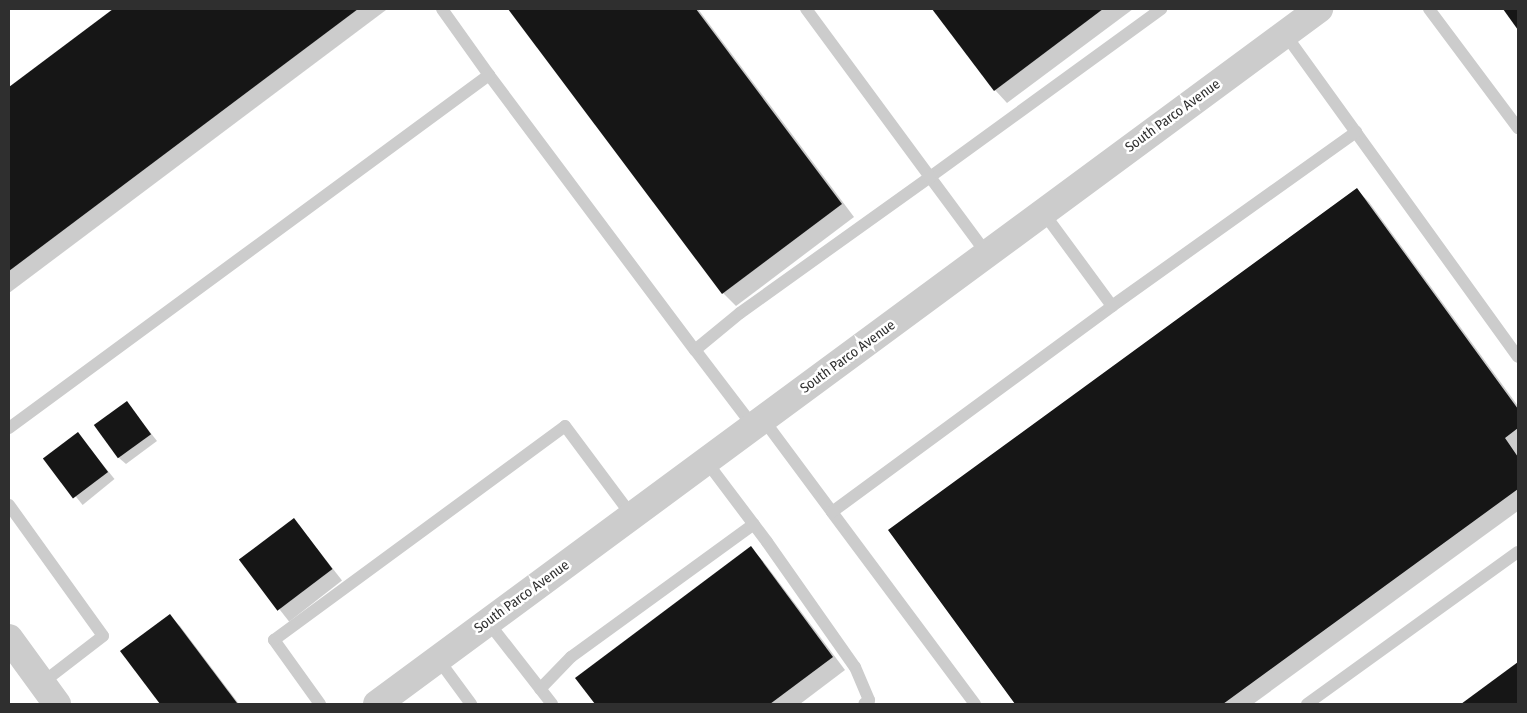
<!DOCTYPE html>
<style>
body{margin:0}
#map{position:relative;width:1527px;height:713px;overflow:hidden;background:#fff;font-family:"Fira Sans Condensed",sans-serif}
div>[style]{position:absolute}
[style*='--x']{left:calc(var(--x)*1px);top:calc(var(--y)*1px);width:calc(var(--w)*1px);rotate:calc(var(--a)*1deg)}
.shadow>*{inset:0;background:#0003;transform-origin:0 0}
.building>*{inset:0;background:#161616;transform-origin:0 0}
.service>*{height:12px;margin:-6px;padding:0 6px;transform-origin:6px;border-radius:6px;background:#ccc}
.tertiary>*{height:28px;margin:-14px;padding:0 14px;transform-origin:14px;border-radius:14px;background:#ccc}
span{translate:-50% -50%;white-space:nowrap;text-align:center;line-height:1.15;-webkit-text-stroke:5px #fff;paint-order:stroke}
.street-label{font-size:14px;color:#2f2f2f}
.frame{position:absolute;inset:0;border:10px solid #2f2f2f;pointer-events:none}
</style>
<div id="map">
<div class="shadow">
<i style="clip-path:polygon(115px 9px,386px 10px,9px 293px,9px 88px)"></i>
<i style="clip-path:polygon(510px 9px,698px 9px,854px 217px,736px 306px,723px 293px)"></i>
<i style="clip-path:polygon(934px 9px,1133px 9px,1007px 103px,995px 90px)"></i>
<i style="clip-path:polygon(1356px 189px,1369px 202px,1518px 406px,1518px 511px,1253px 704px,1016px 704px,890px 530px)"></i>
<i style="clip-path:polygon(127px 403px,157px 441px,126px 464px,119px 458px)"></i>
<i style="left:78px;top:434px;width:58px;height:41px;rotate:51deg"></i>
<i style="left:294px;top:519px;width:78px;height:67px;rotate:52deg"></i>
<i style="clip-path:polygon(750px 548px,763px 561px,845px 670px,800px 704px,597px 704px,577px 678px)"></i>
<i style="clip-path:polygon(170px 616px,180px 626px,239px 704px,161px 704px,122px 652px)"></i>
<i style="clip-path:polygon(1518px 664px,1518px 704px,1463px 704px)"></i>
</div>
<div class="building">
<i style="clip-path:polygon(113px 9px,358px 9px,9px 271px,9px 87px)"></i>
<i style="clip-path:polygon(508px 9px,696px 9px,842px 204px,722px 294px)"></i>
<i style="clip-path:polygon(932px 9px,1103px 9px,994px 91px)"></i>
<i style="clip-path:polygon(1503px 9px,1518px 9px,1518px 30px)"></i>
<i style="clip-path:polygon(1357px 188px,1518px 409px,1518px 428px,1505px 438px,1518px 457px,1518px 489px,1223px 704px,1015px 704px,888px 530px)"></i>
<i style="left:127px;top:401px;width:41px;height:41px;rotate:54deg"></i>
<i style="left:78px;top:432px;width:50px;height:44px;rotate:53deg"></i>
<i style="left:294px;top:518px;width:64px;height:69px;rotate:53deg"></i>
<i style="clip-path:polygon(751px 546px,833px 657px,770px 704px,595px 704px,575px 678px)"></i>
<i style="clip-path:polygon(170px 614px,237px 703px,236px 704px,160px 704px,120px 651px)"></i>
<i style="clip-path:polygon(1518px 662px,1518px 704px,1461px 704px)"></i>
</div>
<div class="service">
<i style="--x:1429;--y:9;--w:149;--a:53.2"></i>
<i style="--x:1285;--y:34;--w:398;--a:54.2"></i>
<i style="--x:489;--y:75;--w:344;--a:53.2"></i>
<i style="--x:987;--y:254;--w:96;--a:-126.5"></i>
<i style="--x:930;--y:177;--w:286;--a:-36"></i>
<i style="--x:1112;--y:306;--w:300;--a:-35.5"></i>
<i style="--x:763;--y:419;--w:116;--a:53.4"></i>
<i style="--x:753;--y:426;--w:96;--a:-127.3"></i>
<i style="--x:695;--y:350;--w:58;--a:-39.4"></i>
<i style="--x:740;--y:313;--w:234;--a:-35.6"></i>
<i style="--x:930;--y:177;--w:209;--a:-126.4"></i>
<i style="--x:9;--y:428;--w:596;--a:-36.33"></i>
<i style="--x:489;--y:75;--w:81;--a:-125.5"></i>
<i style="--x:706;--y:461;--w:101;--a:53"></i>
<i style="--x:767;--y:542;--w:153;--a:54.9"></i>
<i style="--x:855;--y:667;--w:36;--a:67"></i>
<i style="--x:869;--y:700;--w:6;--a:141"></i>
<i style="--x:9;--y:505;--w:161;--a:54.3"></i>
<i style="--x:103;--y:636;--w:77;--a:142.4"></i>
<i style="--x:488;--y:622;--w:104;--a:52"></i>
<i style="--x:438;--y:659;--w:56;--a:53.7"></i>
<i style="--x:540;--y:689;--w:45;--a:-45.9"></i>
<i style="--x:571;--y:657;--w:226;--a:-36"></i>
<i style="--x:320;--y:704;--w:79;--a:-125.7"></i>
<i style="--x:274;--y:640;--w:361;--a:-36.3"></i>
<i style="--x:565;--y:426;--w:112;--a:53.3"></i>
<i style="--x:975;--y:704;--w:239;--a:-126.7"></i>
<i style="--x:832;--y:512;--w:348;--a:-36.3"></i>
<i style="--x:1112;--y:306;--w:117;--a:-126.3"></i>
<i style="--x:1307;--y:704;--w:260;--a:-35.8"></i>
</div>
<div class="tertiary">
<i style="--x:9;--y:638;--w:82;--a:54"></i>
<i style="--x:377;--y:704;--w:1171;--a:-36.42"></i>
</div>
<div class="street-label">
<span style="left:1173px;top:116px;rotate:-36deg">South Parco Avenue</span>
<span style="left:848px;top:357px;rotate:-36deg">South Parco Avenue</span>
<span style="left:522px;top:597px;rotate:-36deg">South Parco Avenue</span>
</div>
<div class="frame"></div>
</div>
